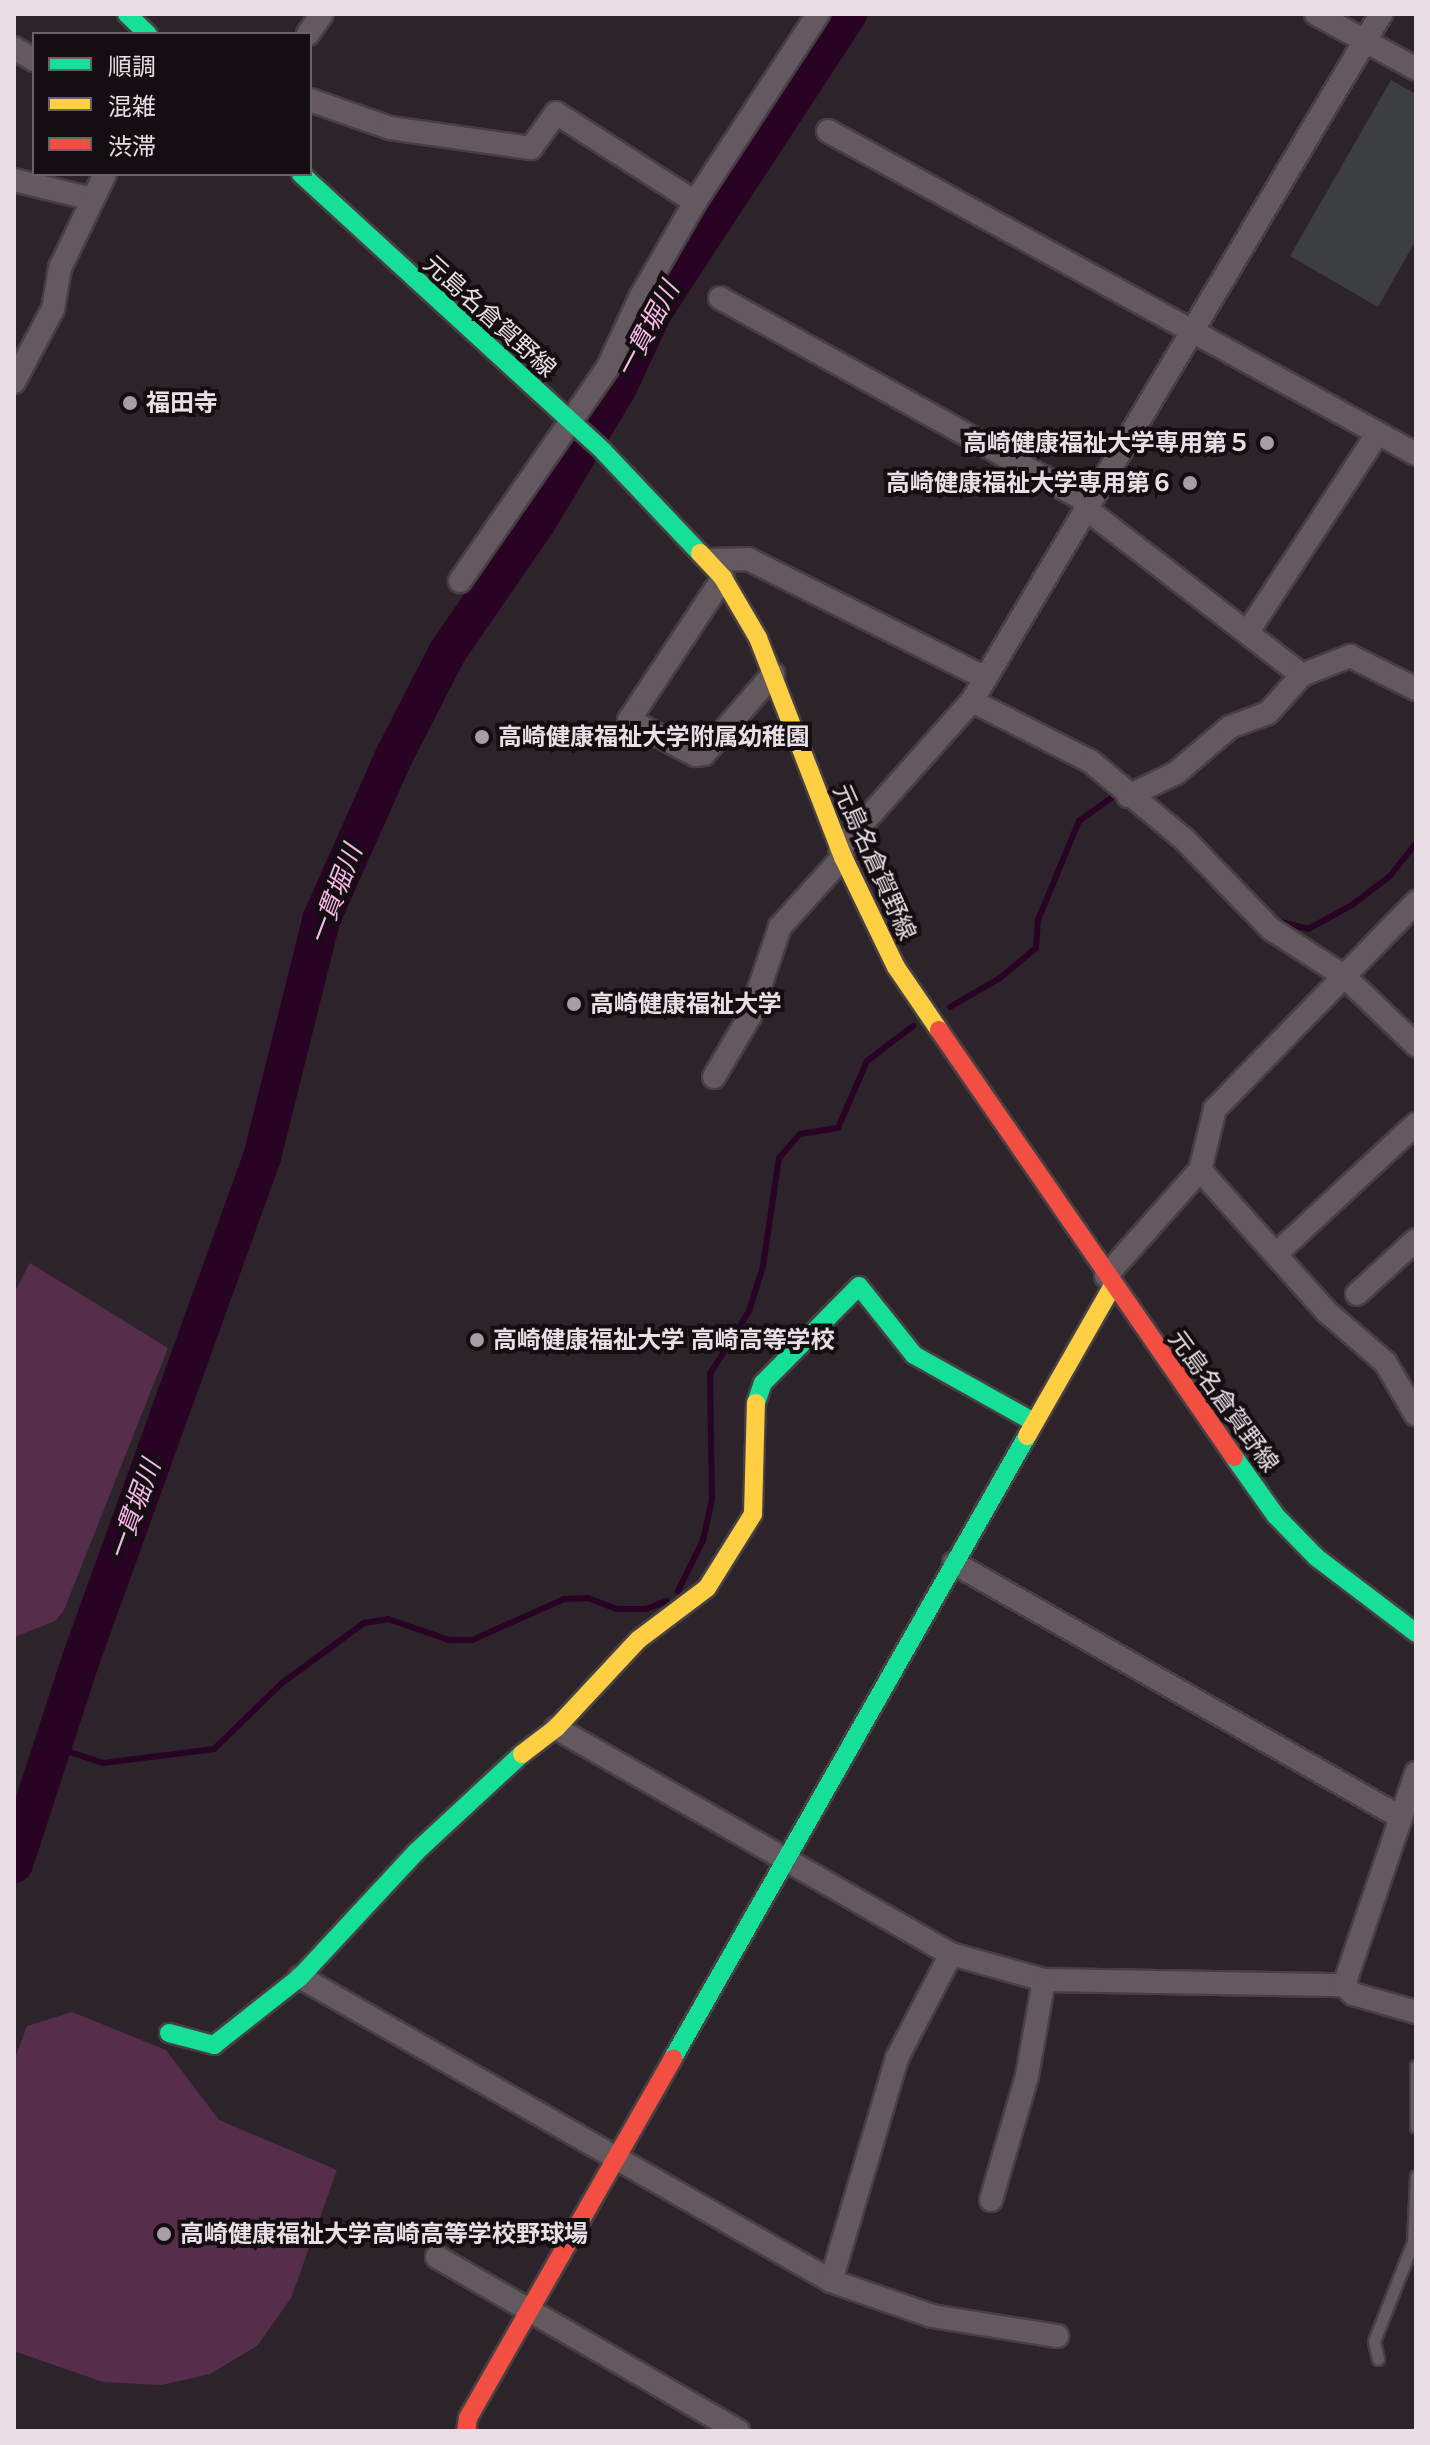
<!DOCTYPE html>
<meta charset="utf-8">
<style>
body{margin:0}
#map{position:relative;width:1430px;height:2445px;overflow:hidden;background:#2c242a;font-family:"DM Sans","Noto Sans JP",sans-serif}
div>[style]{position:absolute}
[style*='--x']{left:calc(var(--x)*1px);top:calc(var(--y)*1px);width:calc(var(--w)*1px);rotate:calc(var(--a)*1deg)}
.green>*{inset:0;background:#562e4c}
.stream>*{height:6px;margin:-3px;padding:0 3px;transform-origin:3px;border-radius:3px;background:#290323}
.river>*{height:38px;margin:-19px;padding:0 19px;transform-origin:19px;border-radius:19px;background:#290323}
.building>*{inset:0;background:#3d3e40}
.roads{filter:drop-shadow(2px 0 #463f43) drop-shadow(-2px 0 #463f43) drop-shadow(0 2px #463f43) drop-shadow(0 -2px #463f43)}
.lane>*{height:11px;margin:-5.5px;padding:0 5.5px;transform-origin:5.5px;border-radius:5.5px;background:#645961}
.street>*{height:22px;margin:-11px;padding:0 11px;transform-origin:11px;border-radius:11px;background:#645961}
.fast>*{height:18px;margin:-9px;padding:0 9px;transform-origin:9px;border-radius:9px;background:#16e098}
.slow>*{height:18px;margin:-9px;padding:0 9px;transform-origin:9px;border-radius:9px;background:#ffcf43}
.jam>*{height:18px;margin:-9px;padding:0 9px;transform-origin:9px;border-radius:9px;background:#f24e42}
.dots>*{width:22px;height:22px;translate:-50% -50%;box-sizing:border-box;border:4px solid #140d12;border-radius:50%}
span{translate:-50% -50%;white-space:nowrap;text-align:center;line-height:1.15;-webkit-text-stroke:8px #140d12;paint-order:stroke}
.street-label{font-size:24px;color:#e9dee6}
.poi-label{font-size:24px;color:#e9dee6;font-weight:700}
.left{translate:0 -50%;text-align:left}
.right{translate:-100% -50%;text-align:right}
.water-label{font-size:26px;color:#f7b8e6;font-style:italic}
.frame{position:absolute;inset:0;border:16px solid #e9dee6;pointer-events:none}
.legend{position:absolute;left:32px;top:32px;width:280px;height:144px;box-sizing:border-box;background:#140d12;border:2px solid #696167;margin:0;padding:10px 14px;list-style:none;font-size:24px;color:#e9dee6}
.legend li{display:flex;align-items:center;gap:16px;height:40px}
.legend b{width:40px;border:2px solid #696167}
</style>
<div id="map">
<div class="green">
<i style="clip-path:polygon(30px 1263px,168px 1348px,64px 1610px,55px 1621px,14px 1637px,14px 1293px)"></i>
<i style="clip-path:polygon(72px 2012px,166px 2050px,219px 2120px,337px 2170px,291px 2298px,257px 2346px,210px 2374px,161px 2385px,103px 2382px,14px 2351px,14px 2061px,27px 2026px)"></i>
</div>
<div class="stream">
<i style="--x:1167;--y:812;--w:32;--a:39"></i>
<i style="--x:1277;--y:921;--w:32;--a:14"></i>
<i style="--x:1308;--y:929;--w:50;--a:-28.6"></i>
<i style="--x:1352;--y:905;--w:48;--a:-37.3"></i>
<i style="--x:1390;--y:876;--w:42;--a:-51.8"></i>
<i style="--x:950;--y:1007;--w:58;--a:-30.1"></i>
<i style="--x:1000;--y:978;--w:47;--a:-39.8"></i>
<i style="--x:1036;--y:948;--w:28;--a:-86"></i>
<i style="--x:1038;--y:920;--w:107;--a:-67.5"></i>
<i style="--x:1079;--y:821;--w:43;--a:-35.5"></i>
<i style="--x:678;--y:1591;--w:57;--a:-63.9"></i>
<i style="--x:703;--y:1540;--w:42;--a:-77.6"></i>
<i style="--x:712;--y:1499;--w:125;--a:-90.9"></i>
<i style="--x:710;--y:1374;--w:74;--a:-58.2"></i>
<i style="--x:749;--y:1311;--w:47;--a:-72.7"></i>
<i style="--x:763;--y:1266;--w:109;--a:-81.6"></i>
<i style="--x:779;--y:1158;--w:32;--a:-49"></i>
<i style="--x:800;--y:1134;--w:38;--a:-9"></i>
<i style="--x:838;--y:1128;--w:73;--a:-66.6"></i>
<i style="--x:867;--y:1061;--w:58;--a:-37.3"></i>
<i style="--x:52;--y:1746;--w:54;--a:18.4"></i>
<i style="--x:103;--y:1763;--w:112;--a:-7.2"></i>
<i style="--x:214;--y:1749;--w:95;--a:-44.1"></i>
<i style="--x:282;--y:1683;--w:102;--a:-36.2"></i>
<i style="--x:364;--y:1623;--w:24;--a:-9"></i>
<i style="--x:388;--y:1619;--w:65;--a:19"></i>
<i style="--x:449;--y:1640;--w:23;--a:0"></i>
<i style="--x:472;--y:1640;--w:101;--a:-24"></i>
<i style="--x:564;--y:1599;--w:24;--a:-2"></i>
<i style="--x:588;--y:1598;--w:31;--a:21"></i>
<i style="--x:617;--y:1609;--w:29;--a:0"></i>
<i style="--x:646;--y:1609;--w:22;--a:-21"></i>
</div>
<div class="river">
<i style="--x:14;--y:1864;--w:216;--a:-71.9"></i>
<i style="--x:81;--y:1659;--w:534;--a:-70.17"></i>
<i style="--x:262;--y:1157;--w:244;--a:-76"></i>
<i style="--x:321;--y:920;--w:182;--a:-66"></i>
<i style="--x:395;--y:754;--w:116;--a:-62.8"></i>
<i style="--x:448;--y:651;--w:157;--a:-55.4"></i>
<i style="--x:537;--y:522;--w:157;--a:-59"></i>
<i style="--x:618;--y:387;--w:83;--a:-65"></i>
<i style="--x:653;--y:312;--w:356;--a:-56.8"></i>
</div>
<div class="building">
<i style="clip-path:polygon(1391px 80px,1416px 94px,1416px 240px,1378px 307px,1290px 256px)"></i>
</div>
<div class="roads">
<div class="lane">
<i style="--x:1416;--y:2066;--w:61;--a:90"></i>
<i style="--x:1378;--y:2359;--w:18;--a:-103"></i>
<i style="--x:1374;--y:2341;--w:106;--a:-68.5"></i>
<i style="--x:1413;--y:2242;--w:66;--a:-87.4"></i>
</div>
<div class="street">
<i style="--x:1316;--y:14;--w:114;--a:28.8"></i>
<i style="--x:308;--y:34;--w:24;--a:-55"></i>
<i style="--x:14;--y:48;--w:23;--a:31"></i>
<i style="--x:310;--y:100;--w:85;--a:19.3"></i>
<i style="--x:390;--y:128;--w:142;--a:8.1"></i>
<i style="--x:531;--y:148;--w:43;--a:-54.5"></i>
<i style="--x:556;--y:113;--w:165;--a:32.6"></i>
<i style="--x:828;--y:131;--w:671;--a:28.78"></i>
<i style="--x:14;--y:180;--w:80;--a:13.7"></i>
<i style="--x:720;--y:298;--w:421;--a:29"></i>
<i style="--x:14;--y:382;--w:83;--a:-61.9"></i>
<i style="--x:53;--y:309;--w:42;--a:-80.3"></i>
<i style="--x:60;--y:268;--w:104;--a:-64.4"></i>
<i style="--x:1085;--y:508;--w:274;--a:37.6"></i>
<i style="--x:709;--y:560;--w:39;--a:-1"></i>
<i style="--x:748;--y:559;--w:266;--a:26.6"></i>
<i style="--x:723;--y:578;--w:170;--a:123.5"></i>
<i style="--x:629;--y:720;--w:75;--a:27.9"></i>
<i style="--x:695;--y:755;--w:9;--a:-6"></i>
<i style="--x:704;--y:754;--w:106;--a:-49.2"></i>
<i style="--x:460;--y:581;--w:260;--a:-55.3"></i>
<i style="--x:608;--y:367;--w:78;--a:-65.1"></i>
<i style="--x:641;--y:296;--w:108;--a:-60.1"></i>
<i style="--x:695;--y:202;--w:225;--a:-56.8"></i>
<i style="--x:1249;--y:630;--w:235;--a:-56.8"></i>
<i style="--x:972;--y:701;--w:132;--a:27"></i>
<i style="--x:1090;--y:761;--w:122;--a:39.7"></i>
<i style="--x:1184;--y:839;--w:125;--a:46"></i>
<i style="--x:1271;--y:929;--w:87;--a:32.8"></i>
<i style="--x:1344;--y:976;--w:100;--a:43.8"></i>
<i style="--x:1128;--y:796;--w:53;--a:-25.6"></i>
<i style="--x:1176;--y:773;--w:71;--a:-40.4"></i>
<i style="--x:1230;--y:727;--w:40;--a:-20.2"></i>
<i style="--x:1268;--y:713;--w:51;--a:-48.2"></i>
<i style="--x:1302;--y:675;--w:52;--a:-21.6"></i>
<i style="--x:1350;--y:656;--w:74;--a:26.6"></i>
<i style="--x:840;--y:849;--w:198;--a:-48.3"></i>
<i style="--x:972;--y:701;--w:800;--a:-59.23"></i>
<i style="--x:714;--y:1077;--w:71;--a:-59.5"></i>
<i style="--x:750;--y:1016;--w:94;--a:-71.4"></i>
<i style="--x:780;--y:927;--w:94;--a:-48"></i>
<i style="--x:1200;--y:1170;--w:191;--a:48.2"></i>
<i style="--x:1327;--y:1312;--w:77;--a:40.8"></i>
<i style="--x:1385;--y:1362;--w:61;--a:59.7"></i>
<i style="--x:1276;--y:1254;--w:191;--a:-42.9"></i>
<i style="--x:1106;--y:1276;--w:142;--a:-48.4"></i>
<i style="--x:1200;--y:1170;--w:63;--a:-76.2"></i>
<i style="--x:1215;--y:1109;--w:289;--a:-45.8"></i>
<i style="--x:1357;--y:1294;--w:80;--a:-42.5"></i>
<i style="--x:954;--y:1563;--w:513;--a:29.66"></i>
<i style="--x:556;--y:1728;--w:455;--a:29.8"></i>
<i style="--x:951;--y:1954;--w:97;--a:15.6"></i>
<i style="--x:1044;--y:1980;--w:300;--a:1"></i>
<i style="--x:1344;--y:1985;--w:224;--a:-71.2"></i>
<i style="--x:300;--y:1977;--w:612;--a:29.79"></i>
<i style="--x:831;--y:2281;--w:233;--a:-73.5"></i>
<i style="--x:897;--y:2058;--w:117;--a:-62.6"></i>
<i style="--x:1344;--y:1985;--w:13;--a:45"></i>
<i style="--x:1353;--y:1994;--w:66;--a:15.9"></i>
<i style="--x:991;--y:2200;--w:129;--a:-73.8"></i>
<i style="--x:1027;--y:2076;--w:97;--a:-80"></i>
<i style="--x:437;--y:2257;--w:348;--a:30"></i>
<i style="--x:831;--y:2281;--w:107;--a:19.1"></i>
<i style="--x:932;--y:2316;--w:127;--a:9.1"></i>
</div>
<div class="fast">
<i style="--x:127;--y:14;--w:29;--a:44"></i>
<i style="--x:301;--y:174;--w:411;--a:42.5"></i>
<i style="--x:604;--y:452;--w:139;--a:46.5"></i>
<i style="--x:756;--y:1403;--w:21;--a:-71"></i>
<i style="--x:763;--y:1383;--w:136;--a:-45.3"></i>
<i style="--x:859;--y:1286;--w:88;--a:51.4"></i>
<i style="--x:914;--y:1355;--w:137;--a:29.2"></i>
<i style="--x:1234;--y:1457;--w:72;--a:54.6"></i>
<i style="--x:1276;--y:1516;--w:57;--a:45.7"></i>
<i style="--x:1316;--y:1557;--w:126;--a:37.2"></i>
<i style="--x:169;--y:2033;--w:47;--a:14.9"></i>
<i style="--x:214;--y:2045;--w:110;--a:-38.3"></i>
<i style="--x:300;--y:1977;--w:171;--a:-47.1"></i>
<i style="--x:416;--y:1852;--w:144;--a:-42.8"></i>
<i style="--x:673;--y:2058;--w:716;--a:-60.35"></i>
</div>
<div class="slow">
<i style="--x:700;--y:553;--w:34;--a:47"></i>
<i style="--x:723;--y:578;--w:69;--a:59.7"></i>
<i style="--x:758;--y:638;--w:235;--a:68.8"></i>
<i style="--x:843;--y:857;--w:122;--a:64.3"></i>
<i style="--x:896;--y:967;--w:76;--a:55.7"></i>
<i style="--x:1027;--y:1436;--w:172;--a:-60.3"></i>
<i style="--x:522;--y:1754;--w:43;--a:-37.4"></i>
<i style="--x:556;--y:1728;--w:120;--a:-47"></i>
<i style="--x:638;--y:1640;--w:86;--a:-37"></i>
<i style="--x:707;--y:1588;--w:87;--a:-58.1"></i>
<i style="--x:753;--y:1514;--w:111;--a:-88.5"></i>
</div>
<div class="jam">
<i style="--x:939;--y:1030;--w:519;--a:55.36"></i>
<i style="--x:466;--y:2431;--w:13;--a:-81"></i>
<i style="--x:468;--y:2418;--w:414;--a:-60.3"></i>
</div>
</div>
<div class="dots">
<i style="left:130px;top:403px;background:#a79da4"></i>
<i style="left:1267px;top:443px;background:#a79da4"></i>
<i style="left:1190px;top:483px;background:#a79da4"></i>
<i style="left:482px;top:737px;background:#a79da4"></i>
<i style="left:574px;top:1004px;background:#a79da4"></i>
<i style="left:477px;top:1340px;background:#a79da4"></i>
<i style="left:164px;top:2234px;background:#a79da4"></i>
</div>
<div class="street-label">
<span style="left:490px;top:316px;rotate:42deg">元島名倉賀野線</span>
<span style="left:875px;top:862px;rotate:66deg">元島名倉賀野線</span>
<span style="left:1224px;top:1401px;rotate:54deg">元島名倉賀野線</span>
</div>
<div class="poi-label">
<span class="left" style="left:146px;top:403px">福田寺</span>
<span class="right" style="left:1251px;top:443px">高崎健康福祉大学専用第５</span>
<span class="right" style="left:1174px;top:483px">高崎健康福祉大学専用第６</span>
<span class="left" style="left:498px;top:737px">高崎健康福祉大学附属幼稚園</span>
<span class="left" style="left:590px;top:1004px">高崎健康福祉大学</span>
<span class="left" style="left:493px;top:1340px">高崎健康福祉大学 高崎高等学校</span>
<span class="left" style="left:180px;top:2234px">高崎健康福祉大学高崎高等学校野球場</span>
</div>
<div class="water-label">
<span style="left:648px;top:330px;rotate:-62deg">一貫堀川</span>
<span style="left:336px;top:895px;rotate:-69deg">一貫堀川</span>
<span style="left:135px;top:1510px;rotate:-70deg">一貫堀川</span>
</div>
<div class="frame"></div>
<ul class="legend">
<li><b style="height:10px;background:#16e098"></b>順調</li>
<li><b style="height:10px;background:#ffcf43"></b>混雑</li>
<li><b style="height:10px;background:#f24e42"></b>渋滞</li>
</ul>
</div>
